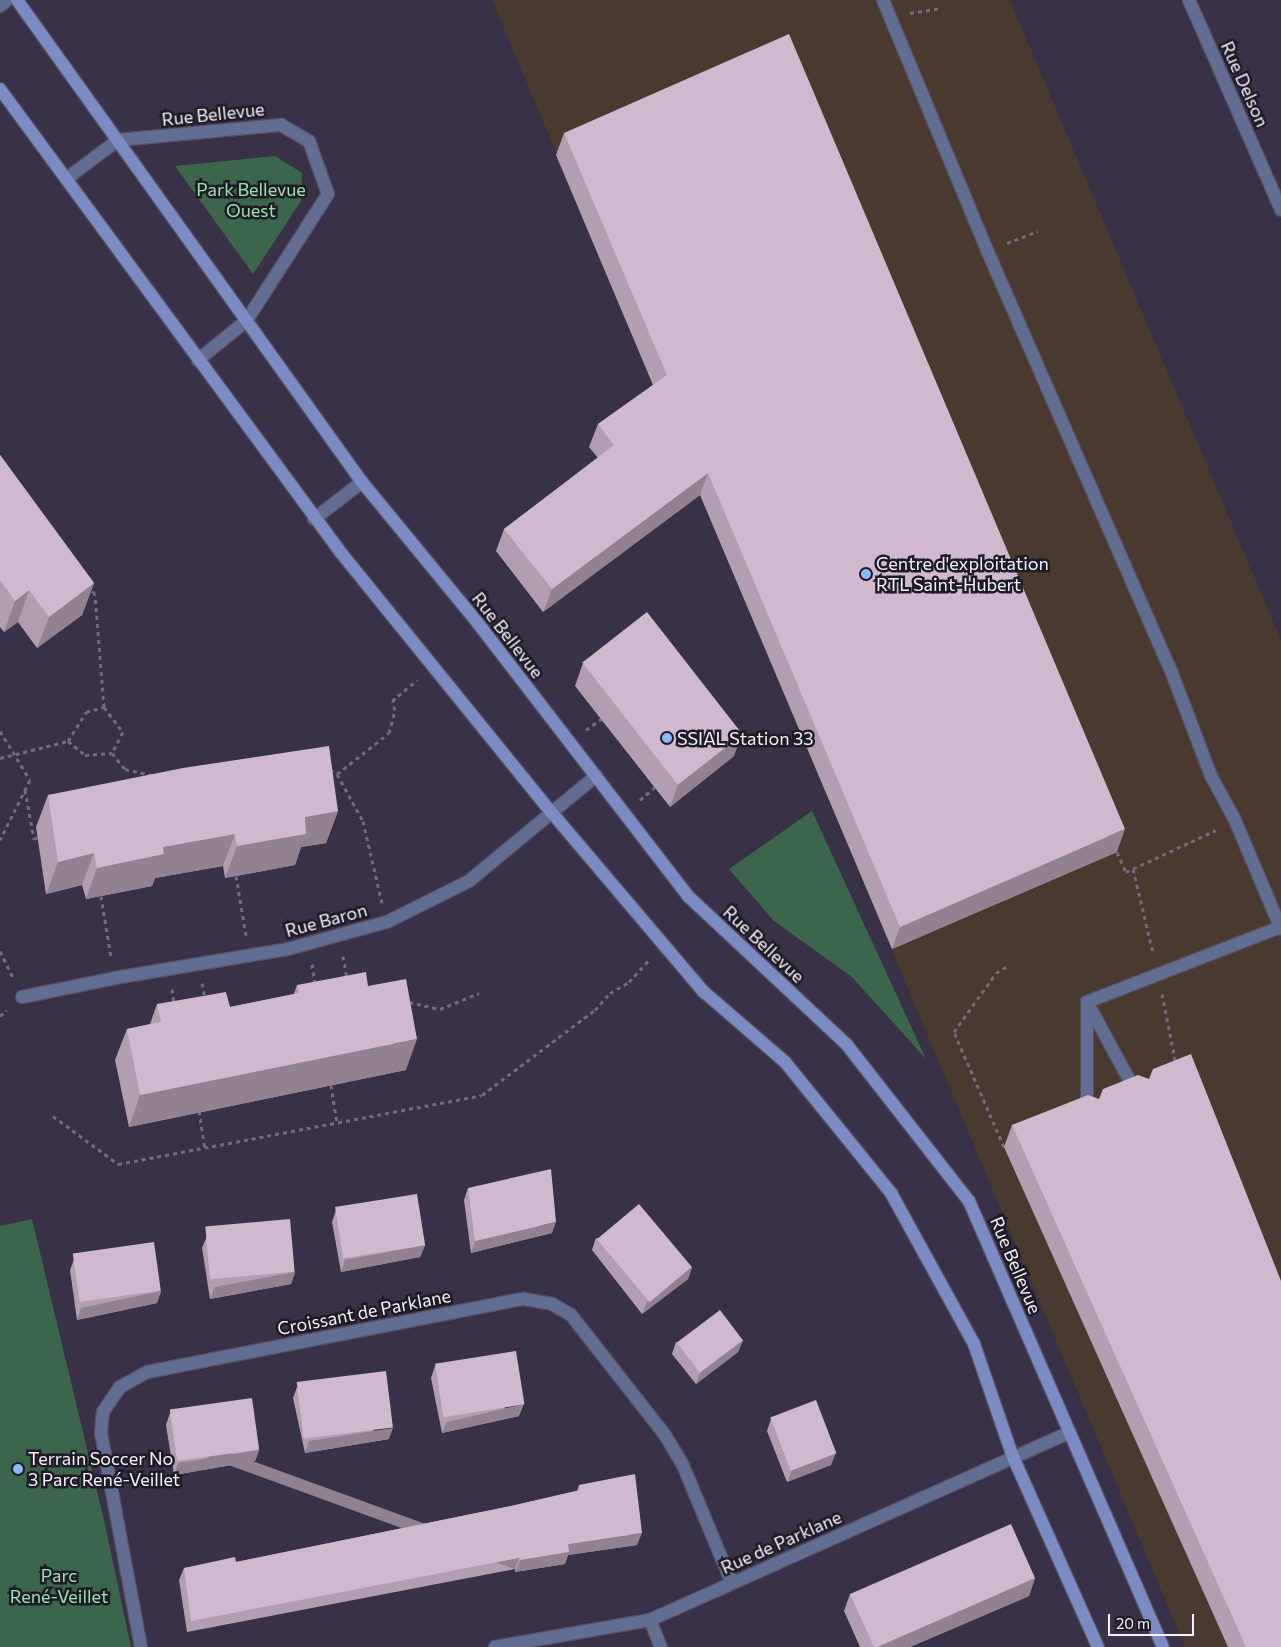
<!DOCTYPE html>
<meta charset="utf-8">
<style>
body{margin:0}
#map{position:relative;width:1281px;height:1647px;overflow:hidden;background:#383147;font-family:Commissioner,sans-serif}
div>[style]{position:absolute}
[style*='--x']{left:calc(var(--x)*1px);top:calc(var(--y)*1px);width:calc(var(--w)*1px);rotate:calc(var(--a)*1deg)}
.industrial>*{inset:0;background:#4a392e}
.green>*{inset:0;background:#3b664c}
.path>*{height:3px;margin-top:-1.5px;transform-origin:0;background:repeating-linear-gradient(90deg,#716b7f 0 4px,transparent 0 8px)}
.roads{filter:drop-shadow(1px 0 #565064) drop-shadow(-1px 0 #565064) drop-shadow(0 1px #565064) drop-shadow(0 -1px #565064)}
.lane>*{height:12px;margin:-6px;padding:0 6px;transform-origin:6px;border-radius:6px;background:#626e91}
.street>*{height:12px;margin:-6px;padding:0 6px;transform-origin:6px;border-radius:6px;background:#626e91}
.secondary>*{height:12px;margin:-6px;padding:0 6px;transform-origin:6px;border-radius:6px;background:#7b8cc5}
.wall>*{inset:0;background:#b39eb1}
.shaded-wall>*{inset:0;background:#928190;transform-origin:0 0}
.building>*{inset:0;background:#d0b8ce;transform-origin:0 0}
.dots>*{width:14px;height:14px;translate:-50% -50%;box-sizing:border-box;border:2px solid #1e1b25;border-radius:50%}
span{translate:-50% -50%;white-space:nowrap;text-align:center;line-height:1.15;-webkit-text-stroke:5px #1e1b25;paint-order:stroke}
.street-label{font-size:18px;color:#f4f0ff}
.park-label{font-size:18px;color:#98e3b4}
.poi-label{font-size:18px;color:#f4f0ff}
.left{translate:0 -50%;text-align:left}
.scale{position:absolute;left:1108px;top:1614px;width:86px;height:22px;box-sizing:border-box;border:2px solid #f4f0ff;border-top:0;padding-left:6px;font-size:15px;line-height:18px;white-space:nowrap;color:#f4f0ff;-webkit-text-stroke:4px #1e1b25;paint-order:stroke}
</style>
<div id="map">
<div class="industrial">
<i style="clip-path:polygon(492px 0,1010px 0,1281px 640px,1281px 1647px,1185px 1647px)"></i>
</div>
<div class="green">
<i style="clip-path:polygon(275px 156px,302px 173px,301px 201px,253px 274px,175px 166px)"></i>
<i style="clip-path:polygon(812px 811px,926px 1059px,852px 977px,774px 921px,729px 869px)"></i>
<i style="clip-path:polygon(32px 1219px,104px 1520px,131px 1647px,0 1647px,0 1226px)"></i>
</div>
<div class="path">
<i style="--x:910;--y:13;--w:30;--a:-9"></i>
<i style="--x:1007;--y:243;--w:33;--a:-21"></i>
<i style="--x:104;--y:707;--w:31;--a:53"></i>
<i style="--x:123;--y:732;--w:24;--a:118"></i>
<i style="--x:112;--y:753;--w:21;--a:51"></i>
<i style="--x:125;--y:769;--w:28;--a:13"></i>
<i style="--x:586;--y:730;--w:19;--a:-36"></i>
<i style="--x:0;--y:731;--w:57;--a:58.5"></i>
<i style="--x:30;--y:780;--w:67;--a:116.6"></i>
<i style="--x:68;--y:741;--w:22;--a:39"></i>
<i style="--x:85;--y:755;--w:27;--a:-4"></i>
<i style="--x:0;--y:758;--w:70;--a:-14"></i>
<i style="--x:68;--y:741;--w:34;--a:-58"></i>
<i style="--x:86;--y:712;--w:19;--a:-16"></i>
<i style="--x:104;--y:707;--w:113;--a:-94.6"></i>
<i style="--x:95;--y:594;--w:8;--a:-130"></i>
<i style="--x:330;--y:770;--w:8;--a:30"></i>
<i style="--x:337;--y:774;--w:54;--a:61"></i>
<i style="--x:363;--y:821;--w:84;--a:77"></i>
<i style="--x:337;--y:774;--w:66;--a:-38.3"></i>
<i style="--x:389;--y:733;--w:24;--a:-75"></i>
<i style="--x:395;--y:710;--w:9;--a:-108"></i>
<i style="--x:392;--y:701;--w:33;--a:-40"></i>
<i style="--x:25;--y:790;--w:50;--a:79.6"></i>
<i style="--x:34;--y:839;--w:4;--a:-27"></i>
<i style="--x:640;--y:800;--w:20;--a:-41"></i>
<i style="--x:1117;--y:852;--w:22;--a:66"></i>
<i style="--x:1126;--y:872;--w:99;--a:-25"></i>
<i style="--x:1133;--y:869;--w:86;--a:76.6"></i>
<i style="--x:236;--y:876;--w:60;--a:80.4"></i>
<i style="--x:101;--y:896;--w:62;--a:80.7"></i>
<i style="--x:0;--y:951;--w:32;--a:64"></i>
<i style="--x:343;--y:956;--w:23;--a:80"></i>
<i style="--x:312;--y:964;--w:21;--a:82"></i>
<i style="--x:202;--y:983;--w:16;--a:79"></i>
<i style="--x:172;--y:989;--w:16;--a:83"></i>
<i style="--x:1162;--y:994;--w:71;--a:78.7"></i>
<i style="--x:409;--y:1002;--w:32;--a:13"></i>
<i style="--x:440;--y:1009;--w:42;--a:-22.3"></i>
<i style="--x:0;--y:1016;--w:9;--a:-41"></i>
<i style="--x:331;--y:1085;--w:37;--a:81"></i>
<i style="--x:199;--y:1111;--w:36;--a:81"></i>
<i style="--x:53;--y:1116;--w:81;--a:36.4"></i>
<i style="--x:118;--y:1164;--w:370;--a:-10.7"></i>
<i style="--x:482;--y:1095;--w:141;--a:-37"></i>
<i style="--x:595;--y:1010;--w:23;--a:-49"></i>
<i style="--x:610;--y:993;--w:22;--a:-30"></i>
<i style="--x:629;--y:982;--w:30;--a:-48"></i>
<i style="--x:1004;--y:1147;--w:125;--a:-113.5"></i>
<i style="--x:954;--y:1032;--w:72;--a:-54.6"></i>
<i style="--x:996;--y:973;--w:12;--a:-31"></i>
</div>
<div class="roads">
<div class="lane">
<i style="--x:883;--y:0;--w:271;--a:67.4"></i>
<i style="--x:987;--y:250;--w:456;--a:66.4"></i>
<i style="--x:1170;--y:668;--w:116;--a:69.2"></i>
<i style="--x:1211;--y:776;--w:50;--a:61.4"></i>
<i style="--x:1235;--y:820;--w:118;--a:67.1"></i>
<i style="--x:314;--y:519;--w:61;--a:-37.6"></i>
<i style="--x:1087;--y:1002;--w:207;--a:-21.2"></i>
<i style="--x:1087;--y:1002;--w:110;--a:90"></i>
<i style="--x:1088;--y:1004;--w:100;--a:61.4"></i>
</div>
<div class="street">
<i style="--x:1189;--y:0;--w:229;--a:66.3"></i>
<i style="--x:0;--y:6;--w:9;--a:-41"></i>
<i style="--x:66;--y:179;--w:65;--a:-36.9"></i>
<i style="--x:118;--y:140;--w:164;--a:-5.3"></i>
<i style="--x:281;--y:125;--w:32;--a:30"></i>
<i style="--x:309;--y:141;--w:56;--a:70.3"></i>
<i style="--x:328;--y:194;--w:151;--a:122.8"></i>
<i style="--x:246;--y:321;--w:62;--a:140.9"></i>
<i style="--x:22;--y:997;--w:95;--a:-11.5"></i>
<i style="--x:115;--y:978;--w:175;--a:-9.5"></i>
<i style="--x:288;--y:949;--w:103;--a:-15.3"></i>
<i style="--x:387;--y:922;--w:92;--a:-26.6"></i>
<i style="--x:469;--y:881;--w:165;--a:-39.6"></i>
<i style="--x:650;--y:1620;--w:29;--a:68"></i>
<i style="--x:141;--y:1647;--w:218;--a:-100.6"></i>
<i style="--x:101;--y:1433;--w:21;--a:-85"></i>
<i style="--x:103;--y:1412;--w:30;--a:-56"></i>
<i style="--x:120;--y:1387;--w:31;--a:-29"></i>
<i style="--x:147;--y:1372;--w:384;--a:-11"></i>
<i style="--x:524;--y:1299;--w:28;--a:10"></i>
<i style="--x:552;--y:1304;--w:22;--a:30"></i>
<i style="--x:571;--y:1315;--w:152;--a:51.9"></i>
<i style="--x:665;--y:1435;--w:33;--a:59"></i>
<i style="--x:682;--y:1463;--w:130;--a:67.4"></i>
<i style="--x:495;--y:1647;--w:157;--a:-9.9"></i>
<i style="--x:650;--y:1620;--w:460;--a:-24.1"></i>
</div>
<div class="secondary">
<i style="--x:17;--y:0;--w:593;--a:54.41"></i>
<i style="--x:362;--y:482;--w:181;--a:50.6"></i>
<i style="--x:477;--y:622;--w:347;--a:52.4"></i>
<i style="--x:689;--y:897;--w:216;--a:43.1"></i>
<i style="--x:847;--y:1045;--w:198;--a:52"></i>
<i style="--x:969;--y:1201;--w:486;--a:66.5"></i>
<i style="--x:0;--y:89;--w:577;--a:53.67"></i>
<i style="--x:342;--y:554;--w:333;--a:51"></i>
<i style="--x:552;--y:813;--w:235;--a:49.7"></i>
<i style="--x:704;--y:992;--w:107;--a:40.8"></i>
<i style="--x:785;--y:1062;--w:169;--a:51"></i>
<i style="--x:891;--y:1193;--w:172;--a:61.2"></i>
<i style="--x:974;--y:1344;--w:120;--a:71"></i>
<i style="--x:1013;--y:1457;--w:208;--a:65.9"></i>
</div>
</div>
<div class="wall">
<i style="clip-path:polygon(564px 133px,1117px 852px,892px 949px,700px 495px,543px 612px,496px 551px,504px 529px,598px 458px,589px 447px,598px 424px,653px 385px,556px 155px)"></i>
<i style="clip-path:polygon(0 455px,94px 583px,82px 615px,37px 648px,18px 622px,4px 632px,0 627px)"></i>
<i style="clip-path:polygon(583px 663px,734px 756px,670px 807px,575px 686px)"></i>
<i style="clip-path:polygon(48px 795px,338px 811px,326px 843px,301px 847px,295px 865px,225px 878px,223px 866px,155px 878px,152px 886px,86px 899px,82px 885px,46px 894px,36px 827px)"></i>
<i style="clip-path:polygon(297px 985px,368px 986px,406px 1070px,129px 1127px,115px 1060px,127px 1029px,150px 1024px,157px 1004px,230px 1007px,294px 994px)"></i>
<i style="clip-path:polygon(1099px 1099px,1281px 1647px,1228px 1647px,1004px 1147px,1012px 1125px)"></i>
<i style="clip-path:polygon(468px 1188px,552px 1233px,471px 1253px,464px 1200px)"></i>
<i style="clip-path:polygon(336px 1210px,425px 1245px,420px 1257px,341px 1272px,332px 1222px)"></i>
<i style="clip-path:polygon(207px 1236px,295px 1272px,291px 1284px,210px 1299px,202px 1248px)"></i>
<i style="clip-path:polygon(596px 1238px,692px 1267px,688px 1279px,642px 1314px,592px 1250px)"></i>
<i style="clip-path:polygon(74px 1259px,161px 1291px,157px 1303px,77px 1320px,70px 1270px)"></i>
<i style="clip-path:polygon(743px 1340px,738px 1352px,696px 1384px,672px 1354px,676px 1342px)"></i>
<i style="clip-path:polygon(435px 1366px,519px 1416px,442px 1433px,431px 1378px)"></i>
<i style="clip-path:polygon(297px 1387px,389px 1439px,305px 1453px,293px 1398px)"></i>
<i style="clip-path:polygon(170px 1413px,259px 1450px,255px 1461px,174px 1475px,166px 1425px)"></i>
<i style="clip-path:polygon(771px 1419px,831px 1465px,787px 1482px,767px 1431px)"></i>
<i style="clip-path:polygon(579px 1485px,637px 1545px,568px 1555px,565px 1564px,515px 1572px,515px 1569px,187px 1632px,179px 1580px,184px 1568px,236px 1562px,511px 1506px,577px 1491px)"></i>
<i style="clip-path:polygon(1035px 1578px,1029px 1596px,910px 1647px,860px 1647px,844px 1611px,850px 1594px)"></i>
</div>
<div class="shaded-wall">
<i style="clip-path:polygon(708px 473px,700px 495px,543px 612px,552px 589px)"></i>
<i style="clip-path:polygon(94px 583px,82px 615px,37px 648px,49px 617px)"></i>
<i style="clip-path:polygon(29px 590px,18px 622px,4px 632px,15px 601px)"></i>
<i style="clip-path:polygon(742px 734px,734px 756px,670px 807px,678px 784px)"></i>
<i style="clip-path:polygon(338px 811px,326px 843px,301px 847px,295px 865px,225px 878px,237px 846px,305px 817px)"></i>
<i style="clip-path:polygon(1125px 829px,1117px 852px,892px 949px,900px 927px)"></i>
<i style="clip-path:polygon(235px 834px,223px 866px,155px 878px,152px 886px,86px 899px,97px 868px,163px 847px)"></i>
<i style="clip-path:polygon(94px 853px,82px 885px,46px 894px,58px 862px)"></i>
<i style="clip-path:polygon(417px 1039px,406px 1070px,129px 1127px,140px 1095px)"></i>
<i style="clip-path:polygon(556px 1222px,552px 1233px,471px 1253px,475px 1241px)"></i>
<i style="clip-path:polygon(425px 1245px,420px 1257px,341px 1272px,345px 1260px)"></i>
<i style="clip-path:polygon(692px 1267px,688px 1279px,642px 1314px,647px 1302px)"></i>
<i style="clip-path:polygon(295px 1272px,291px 1284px,210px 1299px,215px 1287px)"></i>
<i style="clip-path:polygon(161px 1291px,157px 1303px,77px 1320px,81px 1308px)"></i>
<i style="clip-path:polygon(743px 1340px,738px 1352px,696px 1384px,700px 1372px)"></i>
<i style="clip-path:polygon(524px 1404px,519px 1416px,442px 1433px,447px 1422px)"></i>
<i style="clip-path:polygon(393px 1428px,389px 1439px,305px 1453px,309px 1441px)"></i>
<i style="clip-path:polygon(259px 1450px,255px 1461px,174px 1475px,178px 1463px)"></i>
<i style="clip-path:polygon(836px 1453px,831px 1465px,787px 1482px,792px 1470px)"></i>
<i style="clip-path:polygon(642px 1533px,637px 1545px,568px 1555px,565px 1564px,515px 1572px,520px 1560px,568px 1544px)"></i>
<i style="left:519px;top:1558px;width:12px;height:334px;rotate:110deg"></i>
<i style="clip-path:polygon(1035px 1578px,1029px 1596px,910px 1647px,877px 1647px)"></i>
</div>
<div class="building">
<i style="clip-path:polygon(789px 34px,1125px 829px,900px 927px,708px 473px,552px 589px,504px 529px,614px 445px,598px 424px,667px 375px,564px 133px)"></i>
<i style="clip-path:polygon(0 455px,94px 583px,49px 617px,29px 590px,15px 601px,0 580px)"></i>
<i style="left:647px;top:612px;width:155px;height:82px;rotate:52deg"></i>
<i style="clip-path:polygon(329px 746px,338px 811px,305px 817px,306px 834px,237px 846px,235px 834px,163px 847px,164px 854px,97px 868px,94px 853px,58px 862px,48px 795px,183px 768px)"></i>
<i style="clip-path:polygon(366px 972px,368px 986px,406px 979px,417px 1039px,140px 1095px,127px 1029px,161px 1022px,157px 1004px,226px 992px,230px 1007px,299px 993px,297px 985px)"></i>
<i style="clip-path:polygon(1191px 1054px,1281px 1281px,1281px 1647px,1246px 1647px,1012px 1125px,1088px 1095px,1099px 1099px,1103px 1089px,1138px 1075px,1149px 1079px,1153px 1069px)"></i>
<i style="clip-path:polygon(551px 1169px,556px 1222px,475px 1241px,468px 1188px)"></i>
<i style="left:417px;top:1194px;width:52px;height:83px;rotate:81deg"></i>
<i style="left:639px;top:1204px;width:82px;height:55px;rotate:50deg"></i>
<i style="left:290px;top:1219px;width:53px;height:85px;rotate:85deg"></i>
<i style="left:154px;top:1242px;width:49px;height:82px;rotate:82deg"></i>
<i style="left:720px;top:1310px;width:38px;height:54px;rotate:53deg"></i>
<i style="left:516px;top:1351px;width:54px;height:82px;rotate:81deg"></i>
<i style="left:386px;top:1371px;width:57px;height:90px;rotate:83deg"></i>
<i style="left:252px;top:1398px;width:52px;height:83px;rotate:82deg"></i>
<i style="left:816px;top:1400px;width:57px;height:49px;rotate:69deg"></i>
<i style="clip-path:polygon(635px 1474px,642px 1533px,568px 1544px,569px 1552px,520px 1560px,519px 1558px,191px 1621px,184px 1568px,235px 1557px,236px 1562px,511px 1506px,580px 1490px,579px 1485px)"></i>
<i style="clip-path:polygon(1011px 1524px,1035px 1578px,877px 1647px,874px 1647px,850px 1594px)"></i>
</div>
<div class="dots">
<i style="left:866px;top:574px;background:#8db9fc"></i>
<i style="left:667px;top:738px;background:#8db9fc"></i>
<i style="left:18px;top:1469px;background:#8db9fc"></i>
</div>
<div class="street-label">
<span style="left:1245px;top:84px;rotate:66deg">Rue Delson</span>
<span style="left:213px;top:114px;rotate:-6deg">Rue Bellevue</span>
<span style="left:508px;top:635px;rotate:52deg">Rue Bellevue</span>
<span style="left:326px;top:920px;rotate:-15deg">Rue Baron</span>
<span style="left:764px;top:944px;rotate:43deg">Rue Bellevue</span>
<span style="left:1016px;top:1265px;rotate:67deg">Rue Bellevue</span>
<span style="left:364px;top:1312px;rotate:-11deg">Croissant de Parklane</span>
<span style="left:781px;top:1542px;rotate:-24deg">Rue de Parklane</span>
</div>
<div class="park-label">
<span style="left:251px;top:200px">Park Bellevue<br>Ouest</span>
<span style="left:59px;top:1586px">Parc<br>René-Veillet</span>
</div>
<div class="poi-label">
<span class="left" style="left:876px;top:574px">Centre d'exploitation<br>RTL Saint-Hubert</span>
<span class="left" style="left:677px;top:738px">SSIAL Station 33</span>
<span class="left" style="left:28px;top:1469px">Terrain Soccer No<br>3 Parc René-Veillet</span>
</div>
<div class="scale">20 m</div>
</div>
